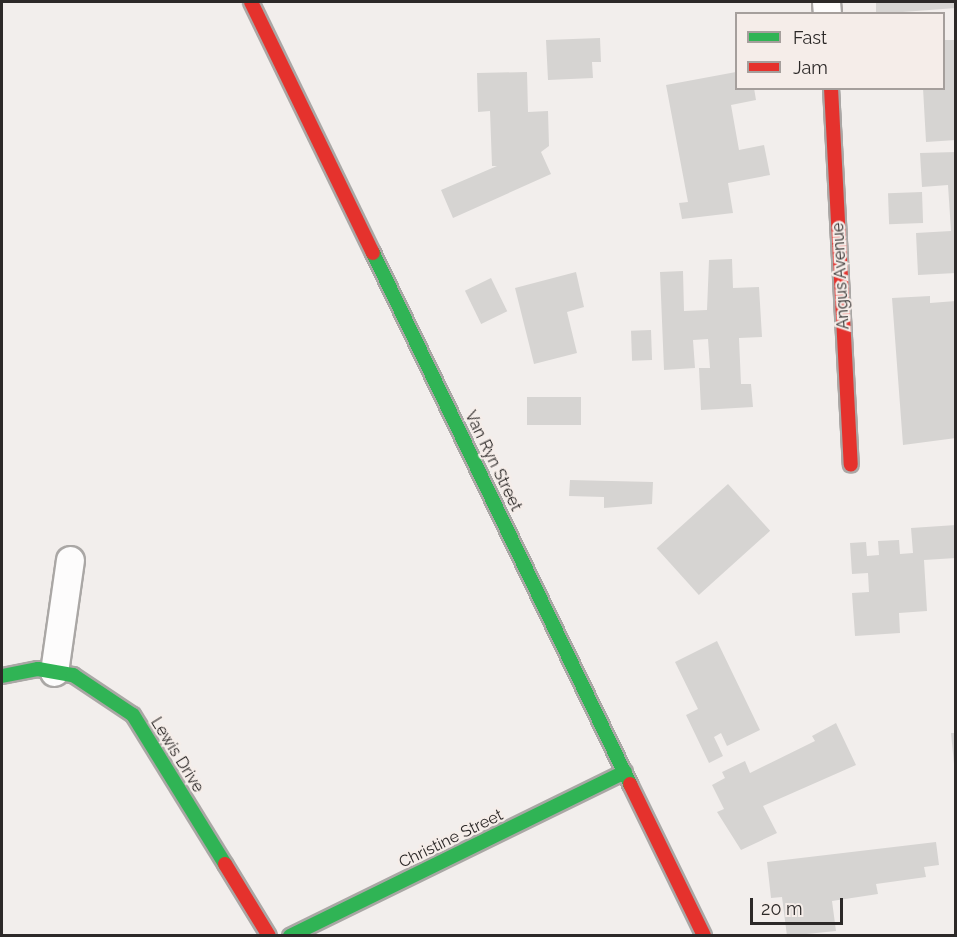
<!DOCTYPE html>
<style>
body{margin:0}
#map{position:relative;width:957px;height:937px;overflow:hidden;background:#f2eeec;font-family:Raleway,sans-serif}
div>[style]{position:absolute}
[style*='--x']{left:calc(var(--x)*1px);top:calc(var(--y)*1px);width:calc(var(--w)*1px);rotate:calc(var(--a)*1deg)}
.building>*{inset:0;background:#d6d4d2;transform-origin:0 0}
.roads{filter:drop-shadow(2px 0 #aaa7a5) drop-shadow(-2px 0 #aaa7a5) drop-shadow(0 2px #aaa7a5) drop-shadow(0 -2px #aaa7a5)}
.street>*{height:27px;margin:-13.5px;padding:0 13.5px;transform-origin:13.5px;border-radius:13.5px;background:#fdfcfc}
.fast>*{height:14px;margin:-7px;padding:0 7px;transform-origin:7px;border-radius:7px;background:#30b455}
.jam>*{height:14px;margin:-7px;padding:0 7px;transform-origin:7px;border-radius:7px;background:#e5322d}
span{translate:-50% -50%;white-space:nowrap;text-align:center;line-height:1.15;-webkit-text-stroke:4.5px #f5ede9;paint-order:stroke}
.street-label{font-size:16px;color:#2c2928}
.frame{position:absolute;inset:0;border:3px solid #2c2928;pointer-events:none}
.legend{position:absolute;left:735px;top:12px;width:210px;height:78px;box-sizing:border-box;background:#f5ede9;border:2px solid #a59f9c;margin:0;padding:8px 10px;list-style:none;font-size:18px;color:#2c2928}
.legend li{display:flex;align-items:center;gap:12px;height:30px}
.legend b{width:30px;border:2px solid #a59f9c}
.scale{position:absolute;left:750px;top:898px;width:93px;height:27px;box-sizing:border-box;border:3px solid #2c2928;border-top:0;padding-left:8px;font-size:18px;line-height:21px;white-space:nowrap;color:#2c2928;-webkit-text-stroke:4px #f5ede9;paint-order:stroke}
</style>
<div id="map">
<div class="building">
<i style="clip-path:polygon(876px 2px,956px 2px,956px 8px,876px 14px)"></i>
<i style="clip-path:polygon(600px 38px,601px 62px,592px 62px,593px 78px,548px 80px,546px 40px)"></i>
<i style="clip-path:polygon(944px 40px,956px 40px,956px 140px,926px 142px,923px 88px,944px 88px)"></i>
<i style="clip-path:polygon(527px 72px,528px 112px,548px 111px,549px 146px,541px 152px,551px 174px,453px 218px,441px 190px,497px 166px,492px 166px,490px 111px,478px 112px,477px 73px)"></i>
<i style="clip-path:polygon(736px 72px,736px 88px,754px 88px,756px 100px,731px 105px,739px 150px,764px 145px,770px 175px,728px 183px,733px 213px,682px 219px,679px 203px,688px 202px,666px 85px)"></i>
<i style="clip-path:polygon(956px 152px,956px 273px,918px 275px,916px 233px,951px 231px,948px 185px,922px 187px,920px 153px)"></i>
<i style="left:922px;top:192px;width:31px;height:34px;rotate:88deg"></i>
<i style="clip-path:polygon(732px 259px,733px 288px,759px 287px,762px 337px,739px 338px,741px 384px,751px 384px,753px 407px,701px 410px,699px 368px,710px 368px,708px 339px,693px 340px,695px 368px,664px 370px,660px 272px,683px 271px,684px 311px,707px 310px,709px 260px)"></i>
<i style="clip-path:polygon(576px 272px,584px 307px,567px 312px,577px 353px,534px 364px,515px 288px)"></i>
<i style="left:491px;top:278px;width:37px;height:29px;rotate:64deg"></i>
<i style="clip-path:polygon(930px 296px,930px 303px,956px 301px,956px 438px,903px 445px,892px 298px)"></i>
<i style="left:651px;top:330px;width:30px;height:20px;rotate:88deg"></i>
<i style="left:527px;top:397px;width:54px;height:28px"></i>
<i style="clip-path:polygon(570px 480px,653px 482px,652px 504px,604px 508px,604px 497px,569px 496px)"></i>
<i style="left:728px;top:484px;width:63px;height:96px;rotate:48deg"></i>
<i style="clip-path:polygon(956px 525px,956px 558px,924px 560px,927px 611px,899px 613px,900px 633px,855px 636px,852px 593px,869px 592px,868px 573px,852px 574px,850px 543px,866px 542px,867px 556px,879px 555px,878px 541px,899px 540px,900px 554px,913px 553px,911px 528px)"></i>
<i style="clip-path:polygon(717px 641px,760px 730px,727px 746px,721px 733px,714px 737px,723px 756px,709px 763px,686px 715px,698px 709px,675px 662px)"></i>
<i style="clip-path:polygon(836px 723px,856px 765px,763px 806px,777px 833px,741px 850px,717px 812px,724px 809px,712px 785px,725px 778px,722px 772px,745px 761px,750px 773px,815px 741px,812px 736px)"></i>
<i style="clip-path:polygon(951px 733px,956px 733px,956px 764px,954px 764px)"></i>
<i style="clip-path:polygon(936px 842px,939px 865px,924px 867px,926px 877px,876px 884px,878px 894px,832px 901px,836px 931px,787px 936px,782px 897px,771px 898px,767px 862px)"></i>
</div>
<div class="roads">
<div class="street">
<i style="--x:826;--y:2;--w:12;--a:85"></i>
<i style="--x:54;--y:672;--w:113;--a:-81.9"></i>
</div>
<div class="fast">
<i style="--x:373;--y:253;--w:590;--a:64.17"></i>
<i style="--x:2;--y:676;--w:37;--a:-11"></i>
<i style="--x:38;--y:669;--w:36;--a:10"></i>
<i style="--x:73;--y:675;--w:72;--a:33.7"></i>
<i style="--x:133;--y:715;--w:175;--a:58.3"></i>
<i style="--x:290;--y:936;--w:373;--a:-26.1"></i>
</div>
<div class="jam">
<i style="--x:251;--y:2;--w:279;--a:64.1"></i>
<i style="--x:831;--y:88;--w:377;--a:87"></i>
<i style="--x:630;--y:784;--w:169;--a:64"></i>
<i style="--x:225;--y:864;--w:84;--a:58.6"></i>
</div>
</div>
<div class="street-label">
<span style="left:841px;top:276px;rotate:-93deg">Angus Avenue</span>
<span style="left:493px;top:461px;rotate:64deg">Van Ryn Street</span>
<span style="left:177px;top:755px;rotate:58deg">Lewis Drive</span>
<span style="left:451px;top:839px;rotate:-26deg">Christine Street</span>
</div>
<div class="frame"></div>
<ul class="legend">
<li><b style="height:8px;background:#30b455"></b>Fast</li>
<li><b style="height:8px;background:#e5322d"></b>Jam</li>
</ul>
<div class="scale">20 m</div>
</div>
